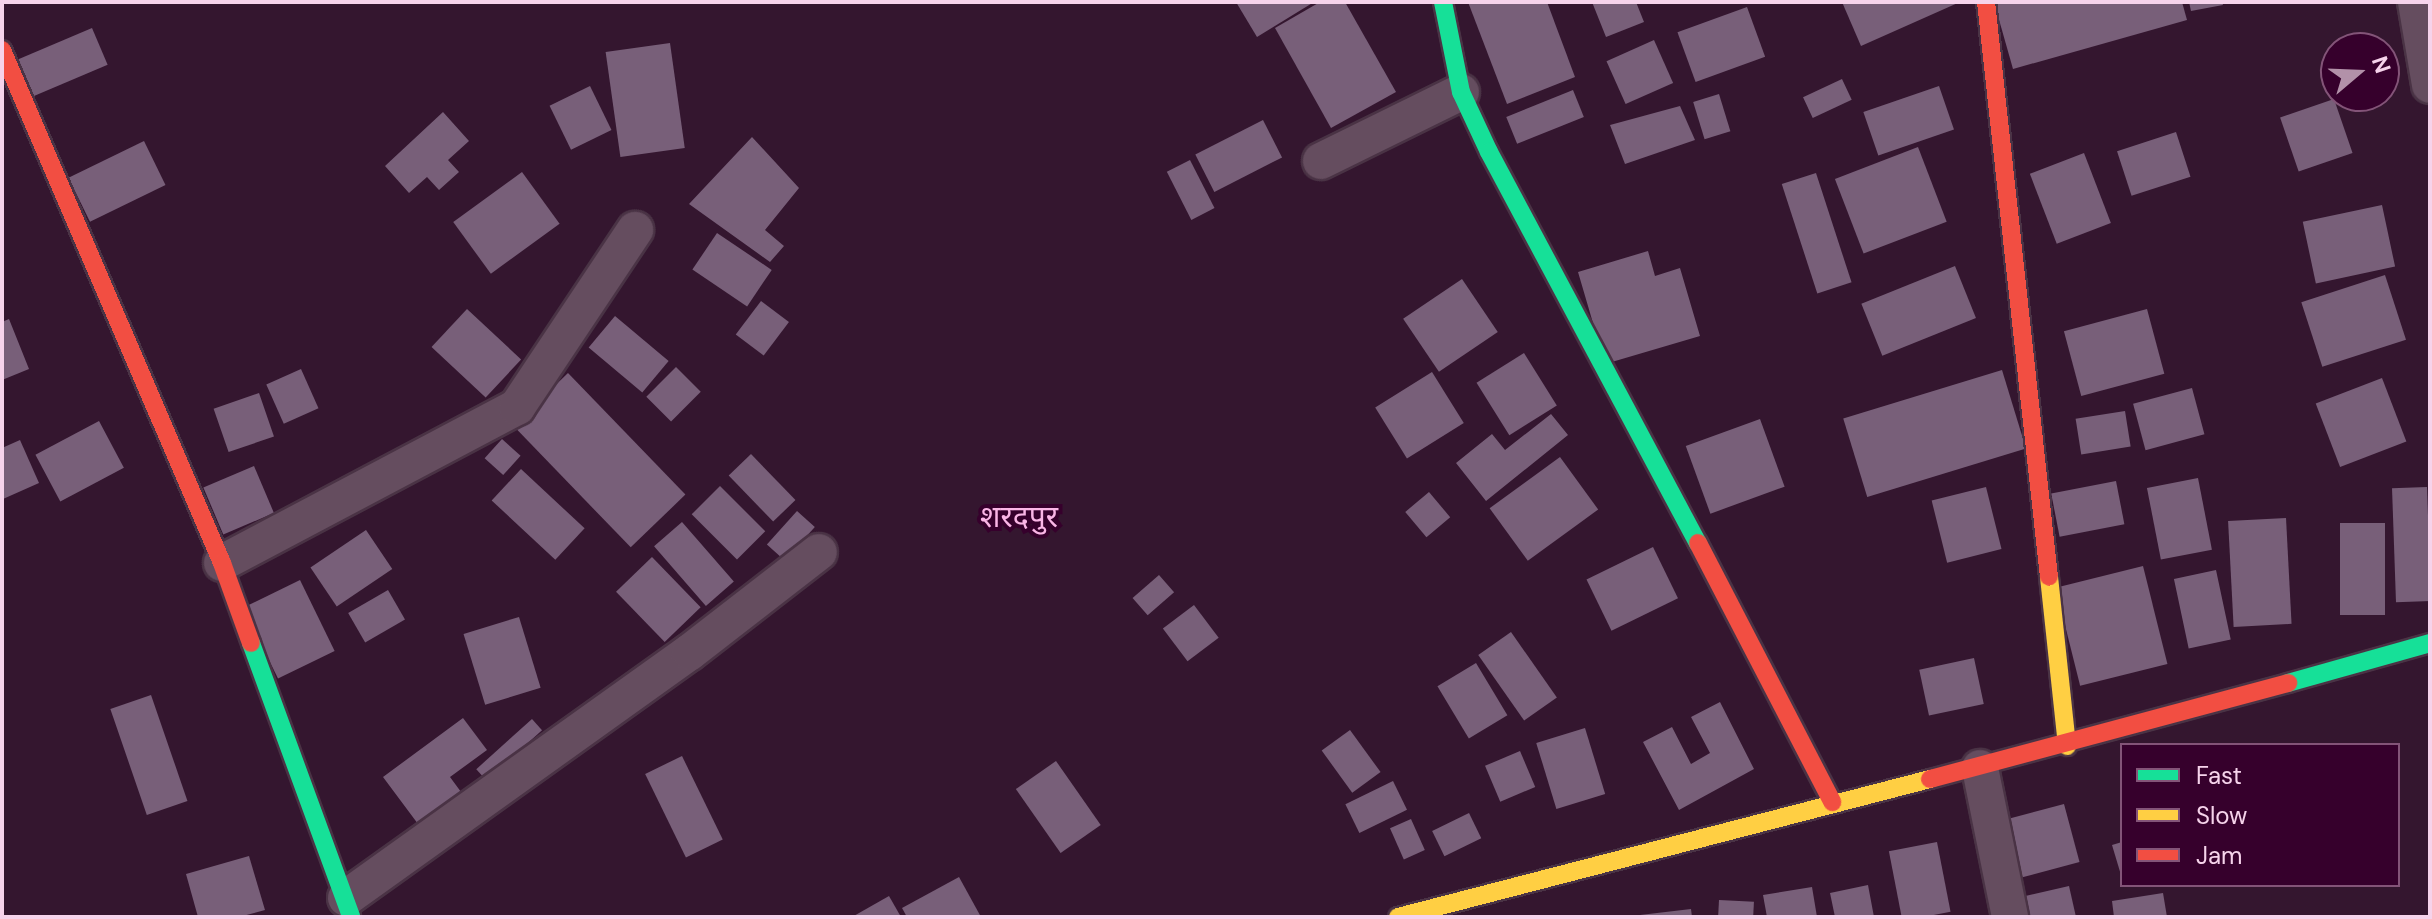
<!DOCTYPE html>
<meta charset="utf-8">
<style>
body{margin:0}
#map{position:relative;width:2432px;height:919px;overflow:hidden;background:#34162f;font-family:"DM Sans","Noto Sans Devanagari",sans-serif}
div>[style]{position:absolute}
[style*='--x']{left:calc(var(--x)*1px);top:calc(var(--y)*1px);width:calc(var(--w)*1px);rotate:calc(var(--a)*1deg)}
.building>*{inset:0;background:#785f79;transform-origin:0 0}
.roads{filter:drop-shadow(2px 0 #4a3345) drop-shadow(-2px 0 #4a3345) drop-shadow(0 2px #4a3345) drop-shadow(0 -2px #4a3345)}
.street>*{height:36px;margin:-18px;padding:0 18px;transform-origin:18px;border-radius:18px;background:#654d5f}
.fast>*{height:18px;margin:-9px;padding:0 9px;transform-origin:9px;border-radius:9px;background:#16e098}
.slow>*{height:18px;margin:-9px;padding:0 9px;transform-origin:9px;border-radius:9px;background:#ffcf43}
.jam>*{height:18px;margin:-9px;padding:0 9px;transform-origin:9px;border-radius:9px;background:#f24e42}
span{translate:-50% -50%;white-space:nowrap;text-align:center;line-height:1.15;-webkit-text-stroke:8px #36002c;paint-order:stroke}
.neighbourhood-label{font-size:30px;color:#fab5e6}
.frame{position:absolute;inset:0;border:4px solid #f6d3eb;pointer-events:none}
.legend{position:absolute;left:2120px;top:743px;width:280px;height:144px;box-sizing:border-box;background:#36002c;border:2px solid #835478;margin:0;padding:10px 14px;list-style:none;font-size:24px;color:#f6d3eb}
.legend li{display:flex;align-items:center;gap:16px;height:40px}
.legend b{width:40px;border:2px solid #835478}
.north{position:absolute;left:2320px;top:32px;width:80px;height:80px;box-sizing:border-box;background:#36002c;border:2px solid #835478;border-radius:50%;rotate:71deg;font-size:22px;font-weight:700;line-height:32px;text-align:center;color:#f6d3eb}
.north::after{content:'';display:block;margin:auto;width:28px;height:36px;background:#b291a9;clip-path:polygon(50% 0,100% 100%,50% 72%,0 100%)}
</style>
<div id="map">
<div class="building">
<i style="clip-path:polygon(1236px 2px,1314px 2px,1257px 37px)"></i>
<i style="clip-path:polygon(1320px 2px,1345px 2px,1396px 92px,1331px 128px,1275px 28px)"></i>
<i style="clip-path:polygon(1468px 2px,1547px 2px,1575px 77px,1507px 104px)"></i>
<i style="clip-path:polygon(1592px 2px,1636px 2px,1644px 22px,1606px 37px)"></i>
<i style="clip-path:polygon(1842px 2px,1960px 2px,1861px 46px)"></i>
<i style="clip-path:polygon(1994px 2px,2182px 2px,2187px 20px,2013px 69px)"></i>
<i style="clip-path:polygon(2189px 2px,2222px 2px,2223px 5px,2191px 11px)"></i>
<i style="left:1747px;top:7px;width:53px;height:74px;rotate:70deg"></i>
<i style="left:92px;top:28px;width:40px;height:80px;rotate:67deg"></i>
<i style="left:1654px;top:40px;width:47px;height:52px;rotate:66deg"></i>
<i style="left:670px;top:43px;width:106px;height:65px;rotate:82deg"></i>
<i style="left:1842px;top:79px;width:23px;height:43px;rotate:65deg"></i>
<i style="left:590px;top:86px;width:49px;height:45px;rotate:64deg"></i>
<i style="left:1939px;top:86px;width:46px;height:80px;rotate:71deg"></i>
<i style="left:1573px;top:90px;width:29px;height:72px;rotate:68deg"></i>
<i style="left:1719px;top:94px;width:39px;height:27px;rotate:73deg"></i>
<i style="left:2334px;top:99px;width:57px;height:57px;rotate:71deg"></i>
<i style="clip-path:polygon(1680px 106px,1695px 140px,1625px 164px,1610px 125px)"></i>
<i style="clip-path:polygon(443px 112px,469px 141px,448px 160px,459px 172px,439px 190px,427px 177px,409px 193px,385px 166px)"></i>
<i style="left:1263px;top:120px;width:42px;height:76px;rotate:63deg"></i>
<i style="left:2176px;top:132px;width:47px;height:62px;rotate:72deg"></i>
<i style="clip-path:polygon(752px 137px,799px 188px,765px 230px,784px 246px,770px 262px,689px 204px)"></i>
<i style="left:144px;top:141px;width:49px;height:84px;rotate:64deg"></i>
<i style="left:1918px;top:147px;width:80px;height:89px;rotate:69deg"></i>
<i style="left:2084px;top:153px;width:75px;height:58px;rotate:69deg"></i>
<i style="left:1190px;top:160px;width:54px;height:26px;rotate:63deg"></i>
<i style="left:522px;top:172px;width:64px;height:85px;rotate:54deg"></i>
<i style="left:1816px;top:173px;width:115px;height:36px;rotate:72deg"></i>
<i style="left:2382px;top:205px;width:63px;height:81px;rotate:78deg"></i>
<i style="left:717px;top:233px;width:66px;height:44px;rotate:34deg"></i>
<i style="clip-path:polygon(1648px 251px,1655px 276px,1680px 268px,1700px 336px,1605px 364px,1578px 272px)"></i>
<i style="left:1955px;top:266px;width:56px;height:101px;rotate:68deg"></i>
<i style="left:2385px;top:275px;width:68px;height:88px;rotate:72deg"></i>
<i style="left:1462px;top:279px;width:64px;height:71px;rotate:56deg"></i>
<i style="left:761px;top:301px;width:35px;height:42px;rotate:37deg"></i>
<i style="left:467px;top:309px;width:74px;height:52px;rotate:43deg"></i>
<i style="left:2147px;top:309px;width:67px;height:86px;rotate:75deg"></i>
<i style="left:615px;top:316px;width:70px;height:41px;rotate:40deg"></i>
<i style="clip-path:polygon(9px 319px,29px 369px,2px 380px,2px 322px)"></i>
<i style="left:1524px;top:353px;width:62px;height:56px;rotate:58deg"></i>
<i style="left:676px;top:367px;width:35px;height:42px;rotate:45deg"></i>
<i style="left:301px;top:369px;width:43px;height:38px;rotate:66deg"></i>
<i style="left:2002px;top:370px;width:82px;height:166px;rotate:73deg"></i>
<i style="left:1432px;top:372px;width:60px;height:67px;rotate:58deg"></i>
<i style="left:568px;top:373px;width:169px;height:76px;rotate:46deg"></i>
<i style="left:2382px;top:378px;width:68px;height:71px;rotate:69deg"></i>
<i style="left:2192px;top:388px;width:48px;height:61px;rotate:75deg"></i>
<i style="left:259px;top:393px;width:46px;height:48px;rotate:71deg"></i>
<i style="left:2125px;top:411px;width:36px;height:50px;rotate:81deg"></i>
<i style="clip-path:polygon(1551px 414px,1568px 435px,1486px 501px,1456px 463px,1492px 434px,1505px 450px)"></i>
<i style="left:1760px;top:419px;width:72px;height:79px;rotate:70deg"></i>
<i style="left:99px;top:421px;width:53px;height:72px;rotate:62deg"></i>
<i style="left:502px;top:439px;width:25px;height:26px;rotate:42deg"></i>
<i style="clip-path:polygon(20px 440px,39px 483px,3px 499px,2px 448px)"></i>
<i style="left:751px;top:454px;width:64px;height:31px;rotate:46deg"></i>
<i style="left:1560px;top:457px;width:65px;height:87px;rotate:54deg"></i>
<i style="left:254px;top:466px;width:51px;height:55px;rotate:67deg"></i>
<i style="left:521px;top:469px;width:87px;height:43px;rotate:43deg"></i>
<i style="left:2198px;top:478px;width:73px;height:52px;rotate:79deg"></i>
<i style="left:2116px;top:481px;width:44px;height:66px;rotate:79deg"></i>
<i style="left:720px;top:486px;width:64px;height:40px;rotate:45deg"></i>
<i style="left:1986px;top:487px;width:64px;height:56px;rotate:76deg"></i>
<i style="left:2427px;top:487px;width:114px;height:35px;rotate:88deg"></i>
<i style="left:1429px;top:492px;width:33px;height:31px;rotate:50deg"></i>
<i style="left:797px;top:511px;width:24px;height:45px;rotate:42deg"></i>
<i style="left:2286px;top:518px;width:106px;height:58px;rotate:87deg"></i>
<i style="left:682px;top:522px;width:79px;height:37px;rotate:49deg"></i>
<i style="left:2340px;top:523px;width:45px;height:92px"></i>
<i style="left:366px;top:530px;width:47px;height:67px;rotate:56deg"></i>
<i style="left:1653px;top:547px;width:57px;height:74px;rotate:64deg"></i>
<i style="left:652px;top:557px;width:70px;height:50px;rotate:46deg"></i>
<i style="left:2143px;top:566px;width:101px;height:90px;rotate:76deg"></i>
<i style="left:2216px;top:570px;width:71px;height:43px;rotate:78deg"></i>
<i style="left:1159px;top:575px;width:23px;height:35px;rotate:49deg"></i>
<i style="left:300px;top:580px;width:79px;height:63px;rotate:64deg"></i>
<i style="left:388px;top:590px;width:34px;height:46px;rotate:60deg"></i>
<i style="left:1194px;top:605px;width:41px;height:39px;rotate:53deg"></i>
<i style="left:519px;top:617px;width:74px;height:58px;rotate:73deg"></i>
<i style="left:1511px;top:632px;width:80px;height:40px;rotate:55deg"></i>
<i style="left:1974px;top:658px;width:47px;height:56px;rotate:78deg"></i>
<i style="left:1476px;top:663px;width:61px;height:45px;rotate:59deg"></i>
<i style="left:151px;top:695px;width:112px;height:43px;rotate:71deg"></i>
<i style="clip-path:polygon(1720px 702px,1754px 769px,1679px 810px,1643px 742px,1672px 727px,1691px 764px,1710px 753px,1691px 717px)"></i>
<i style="clip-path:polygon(463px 718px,487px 750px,450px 777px,464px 796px,421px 828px,383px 777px)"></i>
<i style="left:532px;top:719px;width:15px;height:75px;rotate:48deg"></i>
<i style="left:1585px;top:728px;width:69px;height:51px;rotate:73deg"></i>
<i style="left:1350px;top:730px;width:52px;height:35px;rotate:54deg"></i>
<i style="left:1520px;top:751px;width:39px;height:38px;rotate:67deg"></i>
<i style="left:682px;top:756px;width:93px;height:41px;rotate:64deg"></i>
<i style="left:1056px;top:761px;width:78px;height:49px;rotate:55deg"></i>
<i style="left:1393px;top:781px;width:32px;height:53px;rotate:64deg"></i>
<i style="left:2064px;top:804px;width:60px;height:68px;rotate:75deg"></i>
<i style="left:1469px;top:813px;width:28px;height:41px;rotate:64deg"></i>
<i style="left:1411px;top:819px;width:34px;height:23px;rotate:66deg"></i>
<i style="left:1937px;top:842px;width:71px;height:49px;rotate:79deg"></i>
<i style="clip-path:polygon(2122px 842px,2122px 875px,2121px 875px,2112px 845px)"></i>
<i style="clip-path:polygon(249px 856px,265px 910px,239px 917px,198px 917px,186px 874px)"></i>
<i style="clip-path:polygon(959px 877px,981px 917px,907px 917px,902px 908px)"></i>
<i style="clip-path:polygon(1868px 885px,1874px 917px,1835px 917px,1830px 893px)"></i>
<i style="clip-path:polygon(2069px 886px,2076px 917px,2025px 917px,2021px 897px)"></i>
<i style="clip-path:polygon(1812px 887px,1817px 917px,1767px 917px,1763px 895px)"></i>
<i style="clip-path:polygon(2163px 893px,2167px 917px,2114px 917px,2112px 901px)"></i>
<i style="clip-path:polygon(889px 896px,901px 917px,852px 917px)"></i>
<i style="left:1719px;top:900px;width:35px;height:17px;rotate:3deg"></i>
<i style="clip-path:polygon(1691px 909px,1692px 917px,1640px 917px,1640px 915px)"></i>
</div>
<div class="roads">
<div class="street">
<i style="--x:2416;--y:2;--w:84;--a:80.4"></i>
<i style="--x:1321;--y:161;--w:156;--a:-26.2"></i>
<i style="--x:222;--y:563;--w:334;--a:-27.9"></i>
<i style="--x:517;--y:407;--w:213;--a:-56.3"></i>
<i style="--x:1980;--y:768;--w:152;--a:78.6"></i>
<i style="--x:346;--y:898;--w:423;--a:-35.6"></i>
<i style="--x:690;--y:652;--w:163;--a:-37.8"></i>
</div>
<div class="fast">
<i style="--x:1443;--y:2;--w:92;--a:78.7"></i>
<i style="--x:1461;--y:92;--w:66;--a:65"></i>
<i style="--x:1489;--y:152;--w:443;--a:61.9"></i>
<i style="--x:251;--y:643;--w:292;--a:69.9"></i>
<i style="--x:2288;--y:683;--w:148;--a:-15.7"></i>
</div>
<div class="slow">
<i style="--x:2049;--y:577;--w:170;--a:83.9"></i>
<i style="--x:1398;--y:917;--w:550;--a:-14.54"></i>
</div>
<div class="jam">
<i style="--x:1986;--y:2;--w:578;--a:83.75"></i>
<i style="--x:2;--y:50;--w:558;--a:66.79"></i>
<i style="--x:222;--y:563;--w:85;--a:70.1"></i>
<i style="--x:1698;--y:543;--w:292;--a:62.6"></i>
<i style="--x:1930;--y:779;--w:371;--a:-15"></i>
</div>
</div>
<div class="neighbourhood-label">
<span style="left:1019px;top:517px">शरदपुर</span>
</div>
<div class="frame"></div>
<ul class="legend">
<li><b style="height:10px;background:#16e098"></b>Fast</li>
<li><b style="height:10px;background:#ffcf43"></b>Slow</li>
<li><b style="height:10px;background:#f24e42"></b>Jam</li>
</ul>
<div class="north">N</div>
</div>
